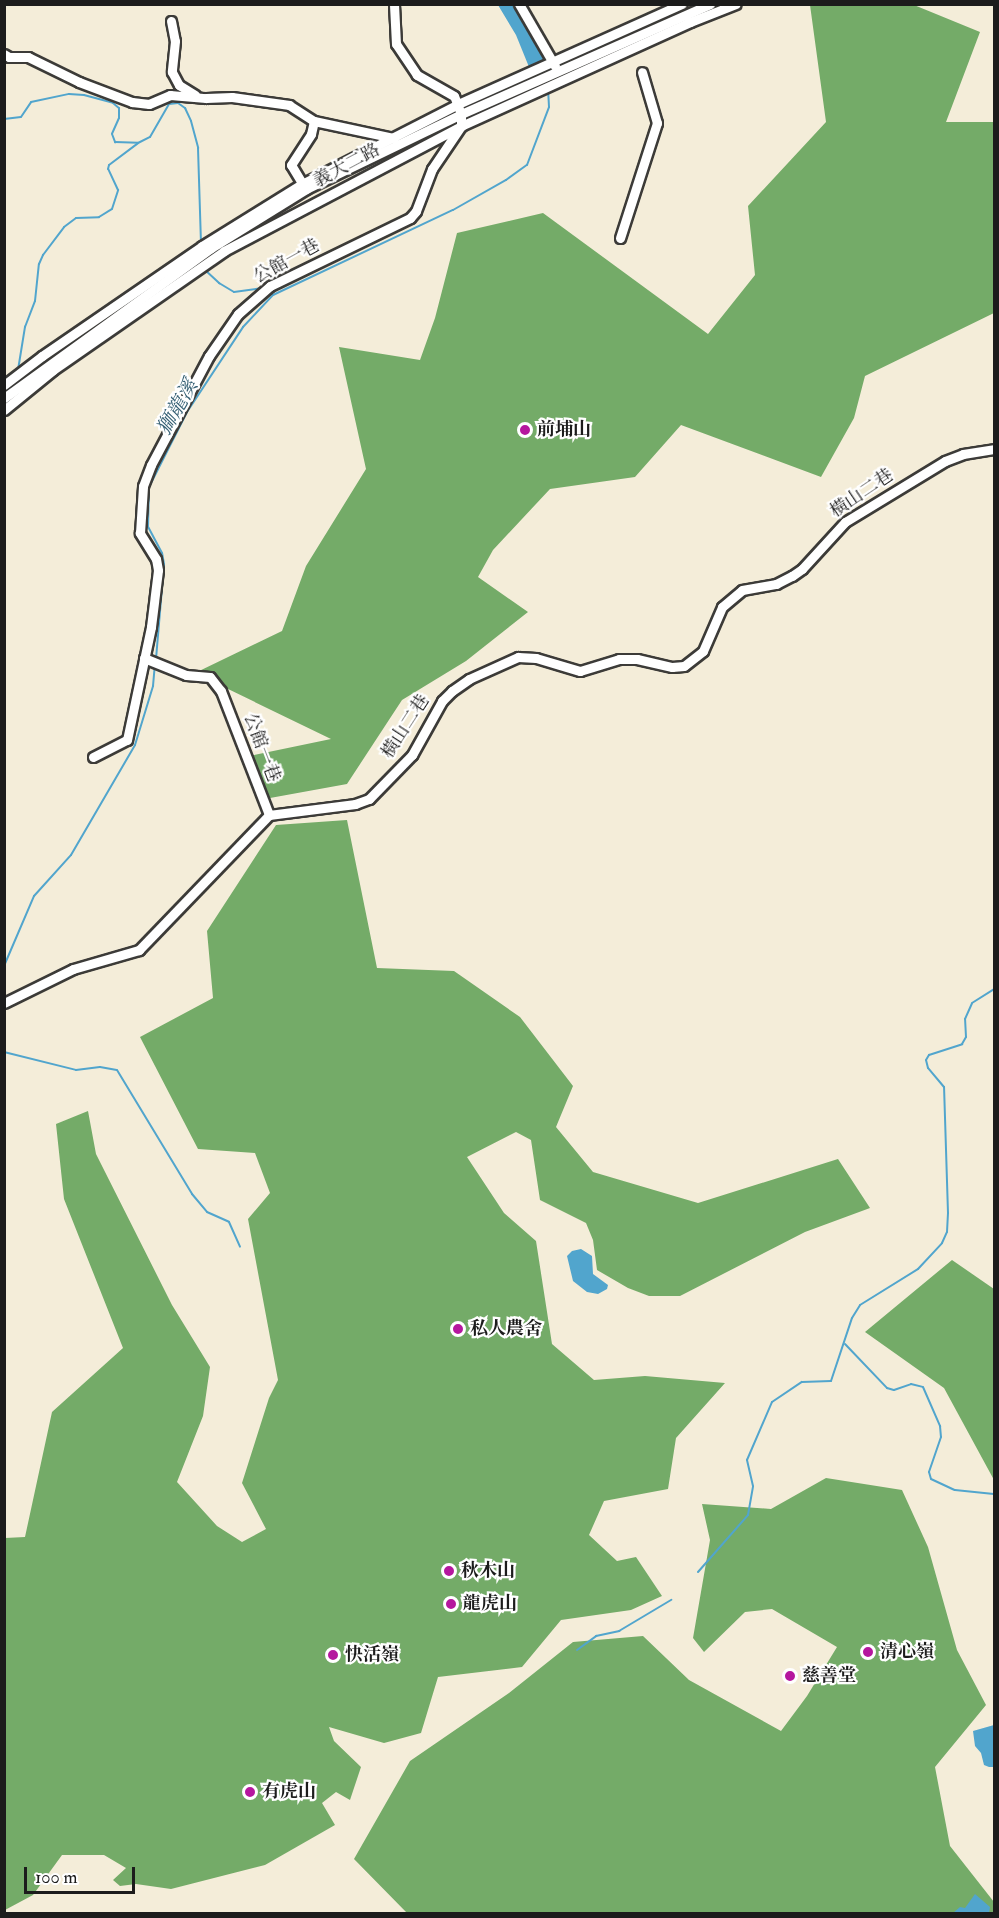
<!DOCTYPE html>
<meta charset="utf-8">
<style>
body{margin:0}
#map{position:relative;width:999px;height:1918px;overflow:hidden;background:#f4edd9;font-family:"IM FELL Double Pica","Noto Serif TC",serif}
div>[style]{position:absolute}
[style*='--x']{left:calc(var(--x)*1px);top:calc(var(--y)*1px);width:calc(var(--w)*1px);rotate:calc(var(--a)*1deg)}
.forest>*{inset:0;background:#74ab68}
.water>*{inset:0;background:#51a5cd}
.stream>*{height:2px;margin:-1px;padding:0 1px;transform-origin:1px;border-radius:1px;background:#51a5cd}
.roads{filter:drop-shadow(2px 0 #3c3b38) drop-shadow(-2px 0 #3c3b38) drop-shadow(0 2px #3c3b38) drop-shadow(0 -2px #3c3b38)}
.minor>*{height:9px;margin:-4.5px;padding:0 4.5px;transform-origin:4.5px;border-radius:4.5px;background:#fff}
.dots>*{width:16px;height:16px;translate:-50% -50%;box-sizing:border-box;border:3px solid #fff;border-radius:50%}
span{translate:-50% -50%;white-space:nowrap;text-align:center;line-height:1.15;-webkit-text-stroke:4.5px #fff;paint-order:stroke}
.street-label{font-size:18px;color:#1c1c1c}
.poi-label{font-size:18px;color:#1c1c1c;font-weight:700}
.left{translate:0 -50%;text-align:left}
.water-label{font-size:20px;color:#366074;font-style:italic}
.frame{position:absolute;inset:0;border:6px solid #1c1c1c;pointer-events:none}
.scale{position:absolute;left:24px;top:1867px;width:111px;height:27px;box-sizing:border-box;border:3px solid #1c1c1c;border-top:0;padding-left:8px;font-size:18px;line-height:21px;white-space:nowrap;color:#1c1c1c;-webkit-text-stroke:4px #fff;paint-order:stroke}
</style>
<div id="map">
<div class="forest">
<i style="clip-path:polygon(810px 5px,914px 5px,980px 32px,946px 122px,994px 122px,994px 313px,865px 376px,854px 418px,821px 477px,681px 425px,635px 477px,550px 489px,493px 550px,478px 577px,528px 612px,466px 661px,402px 700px,347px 784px,270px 798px,240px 758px,331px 739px,195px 673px,282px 631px,306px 566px,366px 469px,339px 347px,420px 360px,435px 318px,457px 233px,543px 213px,708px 334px,755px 275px,748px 206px,826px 122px)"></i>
<i style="clip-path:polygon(347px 820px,377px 968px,454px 971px,520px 1017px,573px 1086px,556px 1127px,593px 1172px,698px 1203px,838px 1159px,870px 1208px,805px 1232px,680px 1296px,649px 1296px,628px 1288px,597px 1270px,593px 1240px,586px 1223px,540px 1200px,531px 1140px,516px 1132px,467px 1157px,504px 1213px,536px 1241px,552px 1344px,594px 1380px,645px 1376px,725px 1383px,676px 1438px,668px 1489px,604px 1501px,589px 1535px,617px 1561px,636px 1557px,662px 1596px,631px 1610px,561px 1620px,522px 1667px,438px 1677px,421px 1733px,384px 1743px,329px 1727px,334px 1741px,361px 1767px,350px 1800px,336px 1792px,322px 1803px,335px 1825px,265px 1865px,171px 1889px,136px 1884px,120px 1886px,113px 1880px,126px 1868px,104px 1855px,62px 1855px,33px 1895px,5px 1910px,5px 1538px,25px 1537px,52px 1412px,123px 1348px,64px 1199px,56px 1124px,88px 1111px,96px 1154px,172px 1305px,210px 1367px,203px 1416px,177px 1482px,217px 1526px,242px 1542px,266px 1529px,242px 1483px,269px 1398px,278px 1380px,248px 1219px,270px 1193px,255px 1153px,198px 1149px,140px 1037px,213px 998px,207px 931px,276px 825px)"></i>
<i style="clip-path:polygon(952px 1260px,994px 1289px,994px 1480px,944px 1388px,865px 1332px)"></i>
<i style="clip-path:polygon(826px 1478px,902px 1490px,928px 1547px,957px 1650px,986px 1705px,935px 1767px,950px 1846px,994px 1902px,994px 1913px,407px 1913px,354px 1859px,410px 1761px,509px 1693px,573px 1642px,643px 1636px,689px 1680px,781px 1731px,807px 1696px,837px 1647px,772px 1609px,745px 1612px,704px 1652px,693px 1638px,710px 1540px,702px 1504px,771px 1509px)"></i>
</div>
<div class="water">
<i style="clip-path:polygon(498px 5px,513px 5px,547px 58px,529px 67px,516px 35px)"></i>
<i style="clip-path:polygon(581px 1249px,592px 1256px,593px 1274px,608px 1285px,607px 1289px,598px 1294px,587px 1292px,573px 1281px,567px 1256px,572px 1251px)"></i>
<i style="clip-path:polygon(994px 1725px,994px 1767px,989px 1767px,984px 1765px,981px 1753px,975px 1746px,973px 1731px)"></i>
<i style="clip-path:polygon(975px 1894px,990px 1907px,989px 1913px,953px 1913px,960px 1907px,965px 1908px)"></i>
</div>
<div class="stream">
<i style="--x:4;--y:119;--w:17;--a:-7"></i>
<i style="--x:21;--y:117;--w:18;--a:-56"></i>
<i style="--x:31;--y:102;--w:39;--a:-12"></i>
<i style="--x:69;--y:94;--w:15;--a:4"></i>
<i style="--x:84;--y:95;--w:30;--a:15"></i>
<i style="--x:113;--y:103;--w:8;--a:40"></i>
<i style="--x:119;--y:108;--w:10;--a:90"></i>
<i style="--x:119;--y:118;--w:17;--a:114"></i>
<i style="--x:112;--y:134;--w:9;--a:69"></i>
<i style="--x:115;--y:142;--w:23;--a:2"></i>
<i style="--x:138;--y:143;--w:13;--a:-27"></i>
<i style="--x:150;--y:137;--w:38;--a:-60"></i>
<i style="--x:169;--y:104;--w:9;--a:-6"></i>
<i style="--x:178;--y:103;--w:9;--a:36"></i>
<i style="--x:185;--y:108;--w:14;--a:65"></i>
<i style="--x:191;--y:121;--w:28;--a:75"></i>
<i style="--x:198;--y:148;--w:95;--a:88.2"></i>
<i style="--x:204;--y:269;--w:21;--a:43"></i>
<i style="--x:219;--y:283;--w:17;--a:31"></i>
<i style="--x:234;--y:292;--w:30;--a:-8"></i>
<i style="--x:18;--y:370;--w:44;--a:-80.8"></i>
<i style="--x:25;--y:327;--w:28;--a:-69"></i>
<i style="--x:35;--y:301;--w:37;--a:-84"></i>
<i style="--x:39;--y:264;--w:10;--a:-66"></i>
<i style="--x:43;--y:255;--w:35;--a:-53"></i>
<i style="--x:64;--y:227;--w:15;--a:-37"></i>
<i style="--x:76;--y:218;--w:23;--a:-2"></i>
<i style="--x:99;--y:217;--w:15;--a:-32"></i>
<i style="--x:112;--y:209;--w:20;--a:-72"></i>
<i style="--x:118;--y:190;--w:23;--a:-115"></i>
<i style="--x:108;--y:169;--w:4;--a:-76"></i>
<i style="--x:109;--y:165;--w:36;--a:-37"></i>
<i style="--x:4;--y:417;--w:12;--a:-48"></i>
<i style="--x:156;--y:659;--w:95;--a:-85.2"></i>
<i style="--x:164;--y:564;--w:11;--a:-100"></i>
<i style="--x:162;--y:553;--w:30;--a:-118"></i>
<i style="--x:148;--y:527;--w:40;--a:-88.6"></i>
<i style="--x:149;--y:487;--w:84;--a:-63.1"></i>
<i style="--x:187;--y:412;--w:102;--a:-56.6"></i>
<i style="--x:243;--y:327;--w:44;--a:-46.8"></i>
<i style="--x:273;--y:295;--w:199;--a:-25.3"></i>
<i style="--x:453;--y:210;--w:61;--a:-29.5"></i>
<i style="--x:506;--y:180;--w:26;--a:-36"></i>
<i style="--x:527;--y:165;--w:62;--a:-69.2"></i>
<i style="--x:549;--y:107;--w:17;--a:-93"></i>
<i style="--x:4;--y:966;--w:76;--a:-66.8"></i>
<i style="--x:34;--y:896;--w:55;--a:-47.9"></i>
<i style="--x:71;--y:855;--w:127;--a:-59.8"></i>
<i style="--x:135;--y:745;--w:62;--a:-73"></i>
<i style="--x:153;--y:686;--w:21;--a:-85"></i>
<i style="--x:4;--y:1052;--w:74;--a:14"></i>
<i style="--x:76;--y:1070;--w:24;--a:-7"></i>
<i style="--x:100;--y:1067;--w:17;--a:10"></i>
<i style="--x:117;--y:1070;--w:145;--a:58.8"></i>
<i style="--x:192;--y:1194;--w:23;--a:50"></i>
<i style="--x:207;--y:1212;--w:24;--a:24"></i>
<i style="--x:229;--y:1222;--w:27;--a:66"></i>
<i style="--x:845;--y:1344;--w:61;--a:46.3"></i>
<i style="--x:887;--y:1388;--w:7;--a:16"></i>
<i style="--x:894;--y:1390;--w:18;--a:-19"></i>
<i style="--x:911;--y:1384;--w:12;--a:14"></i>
<i style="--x:923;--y:1387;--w:43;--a:66.4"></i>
<i style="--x:940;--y:1426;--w:11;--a:85"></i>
<i style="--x:941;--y:1437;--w:37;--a:109"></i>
<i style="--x:929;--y:1472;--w:7;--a:74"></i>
<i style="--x:931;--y:1479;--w:26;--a:25"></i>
<i style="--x:955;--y:1490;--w:39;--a:6"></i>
<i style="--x:698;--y:1572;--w:76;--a:-48.7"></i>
<i style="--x:748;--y:1515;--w:29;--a:-80"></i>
<i style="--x:753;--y:1486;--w:27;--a:-103"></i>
<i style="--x:747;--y:1460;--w:63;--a:-66.7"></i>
<i style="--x:772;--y:1402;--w:36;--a:-34"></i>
<i style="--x:802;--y:1382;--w:29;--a:-2"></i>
<i style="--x:831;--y:1381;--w:66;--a:-71.6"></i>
<i style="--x:852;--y:1318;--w:15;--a:-58"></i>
<i style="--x:860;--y:1305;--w:68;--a:-31.8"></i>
<i style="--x:918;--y:1269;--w:35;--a:-47"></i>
<i style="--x:942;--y:1243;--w:12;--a:-66"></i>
<i style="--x:947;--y:1232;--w:19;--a:-87"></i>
<i style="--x:948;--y:1213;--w:126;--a:-91.8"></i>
<i style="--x:944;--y:1087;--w:25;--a:-130"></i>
<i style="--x:928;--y:1068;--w:8;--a:-104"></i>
<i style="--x:926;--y:1060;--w:6;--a:-59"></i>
<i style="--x:929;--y:1055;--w:35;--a:-18"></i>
<i style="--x:962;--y:1044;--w:8;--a:-60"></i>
<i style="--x:966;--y:1037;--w:18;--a:-93"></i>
<i style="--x:965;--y:1019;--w:17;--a:-66"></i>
<i style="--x:972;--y:1003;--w:26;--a:-32"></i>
<i style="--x:577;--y:1650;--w:24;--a:-36"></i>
<i style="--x:596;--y:1636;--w:24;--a:-12"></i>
<i style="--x:619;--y:1631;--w:61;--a:-30.8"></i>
</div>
<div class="roads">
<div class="minor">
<i style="--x:519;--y:4;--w:72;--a:59.9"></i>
<i style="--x:171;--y:21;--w:20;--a:79"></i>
<i style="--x:175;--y:41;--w:31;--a:96"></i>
<i style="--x:172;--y:72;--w:15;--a:62"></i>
<i style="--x:179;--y:85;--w:19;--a:32"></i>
<i style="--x:4;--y:54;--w:6;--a:31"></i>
<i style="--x:9;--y:57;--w:19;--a:0"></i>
<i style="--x:28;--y:57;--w:57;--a:26.1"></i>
<i style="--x:79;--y:82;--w:57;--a:20.7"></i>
<i style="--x:132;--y:102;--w:17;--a:7"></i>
<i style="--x:149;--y:104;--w:23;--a:-23"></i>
<i style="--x:170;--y:95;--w:36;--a:5"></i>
<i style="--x:206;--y:98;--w:26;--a:-2"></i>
<i style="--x:232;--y:97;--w:58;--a:8"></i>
<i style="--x:289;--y:105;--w:30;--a:33"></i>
<i style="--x:305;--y:188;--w:27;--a:-121"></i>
<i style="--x:291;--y:165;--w:37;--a:-57"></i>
<i style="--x:311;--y:134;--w:13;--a:-77"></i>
<i style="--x:314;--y:121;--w:82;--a:12"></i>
<i style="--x:620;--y:238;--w:121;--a:-72.2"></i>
<i style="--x:657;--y:123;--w:53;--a:-106.4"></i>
<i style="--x:4;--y:385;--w:48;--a:-37.3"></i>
<i style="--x:42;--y:356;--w:194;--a:-34.5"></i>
<i style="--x:202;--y:246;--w:118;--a:-31.8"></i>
<i style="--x:302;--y:184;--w:175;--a:-27.1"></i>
<i style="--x:458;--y:104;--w:245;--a:-24.1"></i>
<i style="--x:4;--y:398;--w:256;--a:-35.9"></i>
<i style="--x:211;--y:248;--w:112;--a:-31.8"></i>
<i style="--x:306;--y:189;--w:172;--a:-25.8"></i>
<i style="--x:461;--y:114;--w:272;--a:-23.8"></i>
<i style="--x:4;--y:410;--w:63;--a:-39.2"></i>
<i style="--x:53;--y:370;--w:208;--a:-34.8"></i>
<i style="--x:224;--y:251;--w:268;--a:-27.8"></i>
<i style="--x:461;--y:126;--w:252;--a:-24.4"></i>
<i style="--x:690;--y:22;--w:49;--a:-21.4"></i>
<i style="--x:144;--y:658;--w:45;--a:22"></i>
<i style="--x:186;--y:675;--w:24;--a:5"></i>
<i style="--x:210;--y:677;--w:18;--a:52"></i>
<i style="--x:221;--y:691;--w:133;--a:68.8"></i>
<i style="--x:93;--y:757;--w:38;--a:-27"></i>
<i style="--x:127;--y:740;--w:116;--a:-78"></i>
<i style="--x:151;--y:627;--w:57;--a:-83"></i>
<i style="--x:158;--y:570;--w:11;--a:-100"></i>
<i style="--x:156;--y:559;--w:31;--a:-122"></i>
<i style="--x:140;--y:533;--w:47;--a:-86.3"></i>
<i style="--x:143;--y:486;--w:22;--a:-69"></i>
<i style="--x:151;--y:465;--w:123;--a:-62"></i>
<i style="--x:209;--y:356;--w:51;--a:-55.4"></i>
<i style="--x:238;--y:314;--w:43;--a:-41.2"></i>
<i style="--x:270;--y:286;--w:156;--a:-25.9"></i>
<i style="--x:410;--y:218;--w:9;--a:-49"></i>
<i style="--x:416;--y:211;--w:45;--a:-69.1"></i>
<i style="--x:432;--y:169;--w:52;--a:-56"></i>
<i style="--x:461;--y:126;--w:12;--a:-90"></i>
<i style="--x:461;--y:114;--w:19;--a:-111"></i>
<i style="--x:454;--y:96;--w:43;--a:-150.4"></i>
<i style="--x:417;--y:75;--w:37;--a:-124"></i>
<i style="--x:396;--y:44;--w:40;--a:-92.9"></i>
<i style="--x:4;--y:1003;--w:77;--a:-26.2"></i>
<i style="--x:73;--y:969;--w:69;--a:-16.1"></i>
<i style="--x:139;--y:950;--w:187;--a:-46.1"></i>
<i style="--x:269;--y:815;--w:87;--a:-7.3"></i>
<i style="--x:355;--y:804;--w:15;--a:-20"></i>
<i style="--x:369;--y:799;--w:62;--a:-45.7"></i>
<i style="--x:412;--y:755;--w:62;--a:-60.9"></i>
<i style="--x:442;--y:701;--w:14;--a:-45"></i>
<i style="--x:452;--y:691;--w:21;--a:-35"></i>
<i style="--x:469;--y:679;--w:54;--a:-24.2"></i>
<i style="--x:518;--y:657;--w:18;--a:3"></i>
<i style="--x:536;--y:658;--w:46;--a:16.5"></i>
<i style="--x:580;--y:671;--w:41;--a:-17.1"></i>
<i style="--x:619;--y:659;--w:18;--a:0"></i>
<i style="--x:637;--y:659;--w:36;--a:13"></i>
<i style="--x:672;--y:667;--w:12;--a:-5"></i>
<i style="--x:684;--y:666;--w:24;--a:-38"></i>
<i style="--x:703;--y:651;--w:48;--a:-66.6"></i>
<i style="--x:722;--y:607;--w:26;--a:-40"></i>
<i style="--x:742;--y:590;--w:35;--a:-10"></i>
<i style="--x:776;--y:584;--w:18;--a:-27"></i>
<i style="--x:792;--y:576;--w:12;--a:-35"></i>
<i style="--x:802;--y:569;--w:64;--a:-47.5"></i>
<i style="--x:845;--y:522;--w:117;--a:-31.4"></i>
<i style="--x:945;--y:461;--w:19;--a:-21"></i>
<i style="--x:963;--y:454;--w:31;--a:-9"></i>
</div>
</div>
<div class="dots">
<i style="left:525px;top:430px;background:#b5179e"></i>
<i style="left:458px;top:1329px;background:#b5179e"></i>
<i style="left:449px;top:1571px;background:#b5179e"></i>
<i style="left:451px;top:1604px;background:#b5179e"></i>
<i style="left:868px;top:1652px;background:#b5179e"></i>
<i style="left:333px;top:1655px;background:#b5179e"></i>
<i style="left:790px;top:1676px;background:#b5179e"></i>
<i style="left:250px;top:1792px;background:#b5179e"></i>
</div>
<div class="street-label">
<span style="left:347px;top:166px;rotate:-28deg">義大二路</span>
<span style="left:287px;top:262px;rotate:-29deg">公館一巷</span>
<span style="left:862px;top:494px;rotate:-34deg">橫山二巷</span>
<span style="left:406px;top:727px;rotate:-57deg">橫山二巷</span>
<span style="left:261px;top:748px;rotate:69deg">公館一巷</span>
</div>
<div class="poi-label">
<span class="left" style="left:537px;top:430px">前埔山</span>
<span class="left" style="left:470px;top:1329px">私人農舍</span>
<span class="left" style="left:461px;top:1571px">秋木山</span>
<span class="left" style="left:463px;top:1604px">龍虎山</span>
<span class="left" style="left:880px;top:1652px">清心嶺</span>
<span class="left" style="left:345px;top:1655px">快活嶺</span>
<span class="left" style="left:802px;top:1676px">慈善堂</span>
<span class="left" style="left:262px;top:1792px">有虎山</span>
</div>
<div class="water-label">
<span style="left:177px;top:407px;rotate:-60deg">獅龍溪</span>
</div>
<div class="frame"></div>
<div class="scale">100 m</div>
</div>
